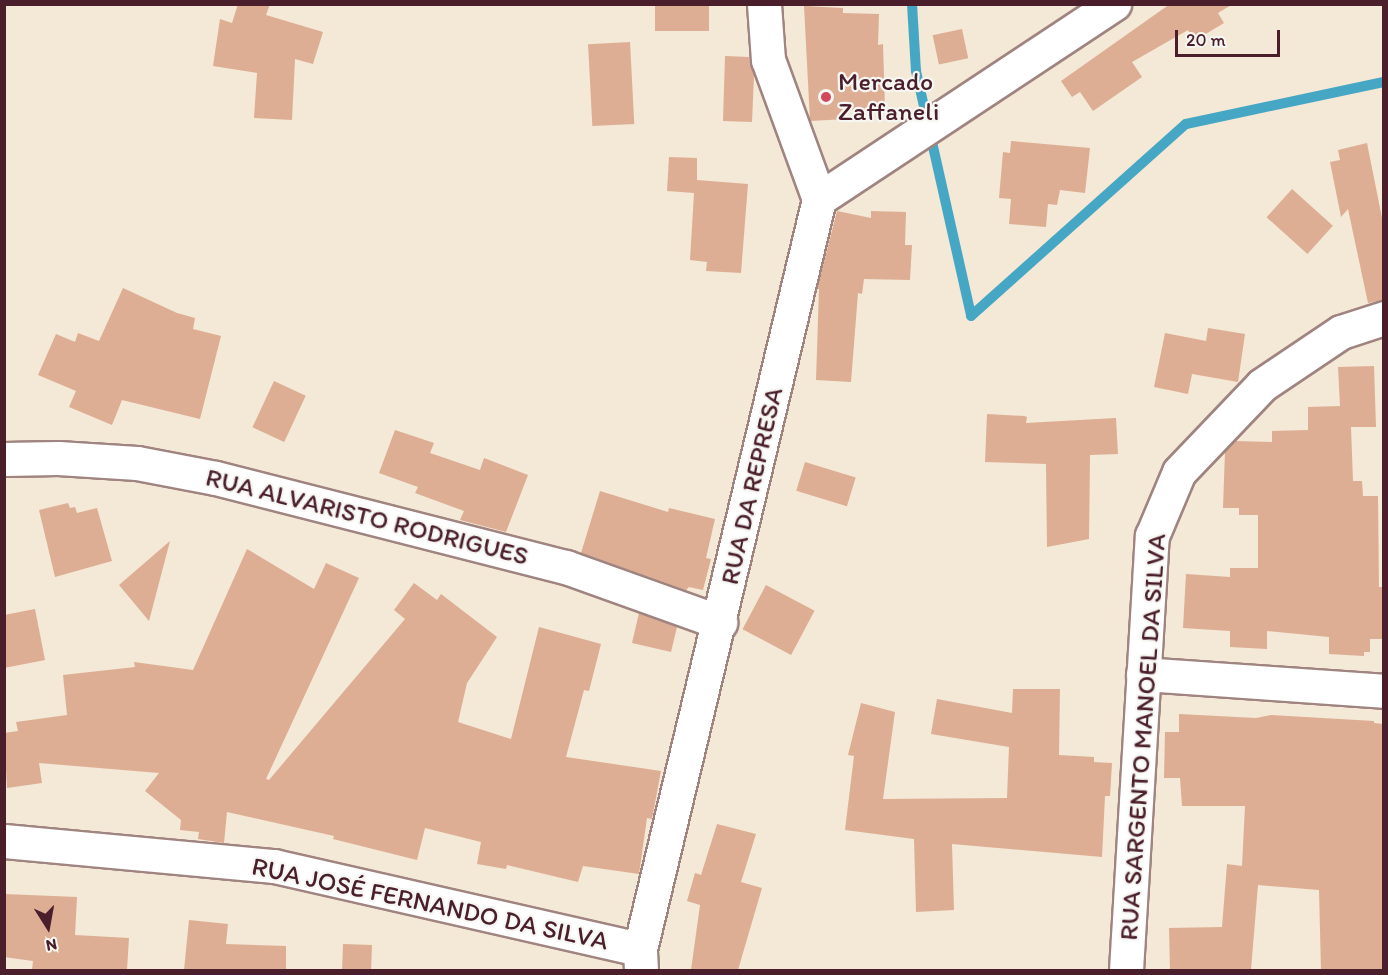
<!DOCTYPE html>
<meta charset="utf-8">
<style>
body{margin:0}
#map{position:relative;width:1388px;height:975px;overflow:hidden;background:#f4e8d6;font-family:Itim,sans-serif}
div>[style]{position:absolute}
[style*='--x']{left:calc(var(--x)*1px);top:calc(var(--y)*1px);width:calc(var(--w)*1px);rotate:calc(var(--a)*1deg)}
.stream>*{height:10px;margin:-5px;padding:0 5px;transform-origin:5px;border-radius:5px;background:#46a7c5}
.building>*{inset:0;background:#ddae93;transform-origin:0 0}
.roads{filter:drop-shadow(2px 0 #9f8480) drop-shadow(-2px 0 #9f8480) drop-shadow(0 2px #9f8480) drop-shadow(0 -2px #9f8480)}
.minor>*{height:33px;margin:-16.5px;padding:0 16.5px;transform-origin:16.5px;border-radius:16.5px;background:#fff}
.dots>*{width:16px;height:16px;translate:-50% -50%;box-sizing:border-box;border:3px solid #f6f6f2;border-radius:50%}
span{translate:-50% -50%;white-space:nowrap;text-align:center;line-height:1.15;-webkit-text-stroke:4.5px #f6f6f2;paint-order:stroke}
.poi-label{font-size:26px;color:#4a1f2b}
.left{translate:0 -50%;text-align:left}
.street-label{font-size:26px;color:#4a1f2b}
.frame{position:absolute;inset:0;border:6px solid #4a1f2b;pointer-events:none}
.north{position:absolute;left:18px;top:897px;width:60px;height:60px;-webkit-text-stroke:4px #f6f6f2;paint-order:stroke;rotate:169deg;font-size:16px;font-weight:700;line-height:24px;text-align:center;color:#4a1f2b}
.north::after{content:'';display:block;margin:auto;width:21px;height:27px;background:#4a1f2b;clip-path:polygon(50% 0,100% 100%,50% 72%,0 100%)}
.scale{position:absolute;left:1175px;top:30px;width:105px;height:27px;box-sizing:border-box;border:3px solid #4a1f2b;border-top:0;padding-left:8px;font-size:18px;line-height:21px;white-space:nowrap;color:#4a1f2b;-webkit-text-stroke:4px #f6f6f2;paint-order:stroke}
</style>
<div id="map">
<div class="stream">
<i style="--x:912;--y:4;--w:67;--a:86.6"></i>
<i style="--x:916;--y:71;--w:251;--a:77.3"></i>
<i style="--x:971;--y:316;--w:288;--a:-41.8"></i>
<i style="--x:1186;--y:124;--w:202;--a:-12"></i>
</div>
<div class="building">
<i style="clip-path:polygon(238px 4px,270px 4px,266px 15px,323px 32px,313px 64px,295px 59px,292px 120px,254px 118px,257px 73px,213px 66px,220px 19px,232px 23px)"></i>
<i style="left:655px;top:4px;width:54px;height:27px"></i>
<i style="clip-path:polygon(1170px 4px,1233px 4px,1218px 13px,1224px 23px,1194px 41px,1188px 30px,1132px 62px,1142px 77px,1093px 111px,1080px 92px,1072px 97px,1061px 81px)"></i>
<i style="clip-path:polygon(804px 6px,843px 8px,843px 13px,879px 14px,878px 45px,883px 44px,885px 109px,846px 110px,847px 119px,810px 121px)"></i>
<i style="left:962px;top:29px;width:30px;height:30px;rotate:78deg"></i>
<i style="left:630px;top:42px;width:82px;height:42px;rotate:87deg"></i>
<i style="clip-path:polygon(725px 56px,749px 57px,754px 75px,752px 122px,723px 121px)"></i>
<i style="clip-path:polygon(1011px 141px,1090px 148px,1085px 193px,1060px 190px,1057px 205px,1048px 204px,1046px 227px,1009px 224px,1011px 199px,999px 198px,1003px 152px,1010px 153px)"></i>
<i style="clip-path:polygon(1367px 143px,1383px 223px,1383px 300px,1368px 303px,1348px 209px,1341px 217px,1330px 162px,1340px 160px,1338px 150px)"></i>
<i style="clip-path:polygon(669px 157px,697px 158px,697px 180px,748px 184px,741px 273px,706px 271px,707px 262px,690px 260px,694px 193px,667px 191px)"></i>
<i style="left:1292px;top:189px;width:55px;height:38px;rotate:42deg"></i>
<i style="clip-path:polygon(837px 211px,871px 218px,871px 211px,906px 212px,905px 245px,912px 245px,910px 280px,864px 279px,862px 294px,858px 293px,851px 382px,816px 380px,819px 289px,817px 289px)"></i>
<i style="clip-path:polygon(123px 288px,177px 313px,195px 318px,193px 329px,221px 336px,200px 419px,122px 400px,112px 425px,69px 407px,76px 391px,38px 375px,56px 334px,75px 342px,78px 333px,99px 341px)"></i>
<i style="clip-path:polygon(1208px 328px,1245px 334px,1238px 382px,1192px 374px,1188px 394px,1154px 387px,1165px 333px,1206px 341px)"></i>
<i style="clip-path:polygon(1374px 366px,1376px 427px,1351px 427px,1353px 481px,1362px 481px,1363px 496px,1378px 496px,1379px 587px,1383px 587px,1383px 639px,1370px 639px,1370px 652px,1364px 652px,1364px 656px,1329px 654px,1329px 637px,1267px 631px,1267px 649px,1230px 647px,1230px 631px,1183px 628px,1186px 574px,1230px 577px,1230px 568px,1258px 568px,1258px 515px,1239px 515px,1239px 508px,1223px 508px,1225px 451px,1235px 441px,1272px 442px,1272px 431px,1308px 430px,1308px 407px,1340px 406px,1338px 367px)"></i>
<i style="left:274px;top:381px;width:35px;height:51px;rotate:25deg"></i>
<i style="clip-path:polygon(987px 414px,1024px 416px,1027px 417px,1026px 423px,1116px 418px,1118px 454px,1090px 455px,1089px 539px,1047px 547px,1046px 464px,985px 462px)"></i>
<i style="clip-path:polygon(395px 430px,434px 443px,430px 453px,480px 470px,484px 458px,528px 475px,506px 532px,460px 520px,464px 511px,415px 493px,418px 487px,379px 473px)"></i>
<i style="left:805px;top:462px;width:53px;height:30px;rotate:17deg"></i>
<i style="clip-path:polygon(600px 491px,668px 512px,669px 508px,715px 519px,706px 558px,711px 559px,703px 590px,689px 587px,686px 590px,581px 553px)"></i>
<i style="clip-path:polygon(68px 503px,70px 508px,75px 507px,77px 513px,97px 508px,112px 561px,55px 577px,39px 510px)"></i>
<i style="clip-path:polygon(170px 541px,149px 621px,119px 585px)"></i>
<i style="clip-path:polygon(247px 549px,314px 589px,326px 563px,359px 578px,266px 779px,269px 780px,405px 619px,394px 610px,414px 583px,437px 600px,441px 594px,497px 637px,467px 683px,458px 722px,511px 739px,539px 627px,601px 644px,589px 691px,584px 690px,566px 757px,661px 771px,652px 819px,647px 818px,639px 874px,583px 866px,578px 882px,507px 865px,506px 869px,477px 864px,481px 842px,425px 828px,417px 860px,333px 839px,334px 836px,227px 812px,224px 843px,198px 839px,199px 832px,180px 830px,181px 820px,145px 791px,159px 773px,39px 763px,42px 783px,7px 788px,4px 733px,18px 731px,16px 722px,67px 715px,63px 675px,135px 667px,134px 662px,193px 670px)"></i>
<i style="left:766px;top:585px;width:55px;height:50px;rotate:28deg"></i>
<i style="clip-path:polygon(35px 609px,45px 660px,4px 668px,4px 615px)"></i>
<i style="clip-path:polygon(639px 613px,677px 627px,671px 652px,632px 643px)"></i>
<i style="clip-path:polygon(1013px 689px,1060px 689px,1059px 755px,1094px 757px,1094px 762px,1112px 763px,1110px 796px,1105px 796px,1102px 857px,952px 844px,954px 910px,916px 912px,914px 839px,845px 830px,854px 756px,848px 755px,861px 703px,895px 712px,883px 799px,1007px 798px,1009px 747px,931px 734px,937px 699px,1012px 713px)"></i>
<i style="clip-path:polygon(1179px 714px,1256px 718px,1271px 715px,1374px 721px,1374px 723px,1383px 724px,1383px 970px,1321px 970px,1319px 890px,1258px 885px,1251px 970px,1170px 970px,1169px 928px,1222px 927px,1227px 864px,1242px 866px,1245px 806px,1182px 806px,1180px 778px,1164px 778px,1165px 732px,1179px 732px)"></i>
<i style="clip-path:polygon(717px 824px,756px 834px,741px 882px,762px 888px,738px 970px,691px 970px,700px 905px,687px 901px,695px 873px,701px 875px)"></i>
<i style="clip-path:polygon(4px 894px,77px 897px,75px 935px,129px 938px,127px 970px,32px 970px,33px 961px,4px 957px)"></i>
<i style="clip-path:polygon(189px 920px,228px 924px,226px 944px,286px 946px,286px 970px,184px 970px)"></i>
<i style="left:343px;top:944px;width:29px;height:26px;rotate:2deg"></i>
</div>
<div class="roads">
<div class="minor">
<i style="--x:819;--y:199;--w:354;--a:-33.5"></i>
<i style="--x:4;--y:459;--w:54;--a:-1.1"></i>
<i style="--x:58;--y:458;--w:79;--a:3.6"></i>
<i style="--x:137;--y:463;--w:80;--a:10.8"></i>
<i style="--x:216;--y:478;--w:361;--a:14.3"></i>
<i style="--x:566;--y:567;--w:164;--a:19.7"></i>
<i style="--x:1143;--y:674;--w:242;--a:4"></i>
<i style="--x:4;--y:841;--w:271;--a:5.3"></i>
<i style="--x:274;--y:866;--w:375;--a:12.8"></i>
<i style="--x:641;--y:970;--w:21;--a:-93"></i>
<i style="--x:640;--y:949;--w:771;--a:-76.58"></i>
<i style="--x:819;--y:199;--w:148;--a:-110.1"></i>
<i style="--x:768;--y:60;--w:56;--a:-94.1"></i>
<i style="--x:1126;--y:970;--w:435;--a:-86.6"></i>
<i style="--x:1152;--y:536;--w:69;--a:-67.1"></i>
<i style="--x:1179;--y:472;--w:120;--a:-46.3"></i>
<i style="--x:1262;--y:385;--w:95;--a:-33.9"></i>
<i style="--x:1341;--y:332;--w:45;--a:-18"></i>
</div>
</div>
<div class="dots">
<i style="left:826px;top:97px;background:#d1495b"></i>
</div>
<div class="poi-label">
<span class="left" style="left:838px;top:97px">Mercado<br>Zaffaneli</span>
</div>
<div class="street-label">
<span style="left:752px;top:486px;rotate:-77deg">RUA DA REPRESA</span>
<span style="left:367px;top:517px;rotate:14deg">RUA ALVARISTO RODRIGUES</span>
<span style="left:1143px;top:737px;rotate:-86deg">RUA SARGENTO MANOEL DA SILVA</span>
<span style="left:430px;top:904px;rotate:12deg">RUA JOSÉ FERNANDO DA SILVA</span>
</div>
<div class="frame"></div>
<div class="north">N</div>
<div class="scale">20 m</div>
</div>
